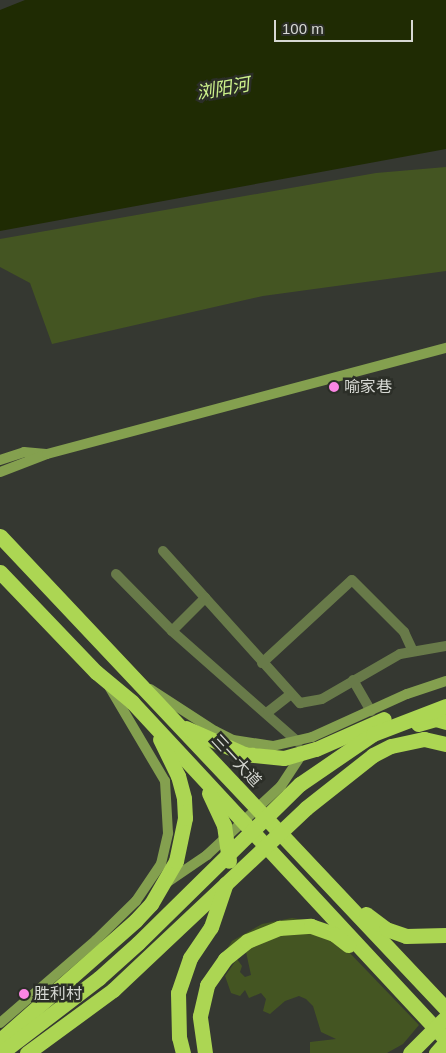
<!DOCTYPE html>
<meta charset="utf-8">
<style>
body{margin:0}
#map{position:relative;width:446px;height:1053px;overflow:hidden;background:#353831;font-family:Helvetica,"Noto Sans SC",sans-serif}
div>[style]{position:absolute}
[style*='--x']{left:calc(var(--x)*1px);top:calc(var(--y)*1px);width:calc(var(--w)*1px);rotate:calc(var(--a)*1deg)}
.green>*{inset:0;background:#452}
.water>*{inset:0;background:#1f2b03}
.street>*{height:10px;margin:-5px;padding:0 5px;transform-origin:5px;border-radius:5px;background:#687a49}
.secondary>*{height:10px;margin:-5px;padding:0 5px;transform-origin:5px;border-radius:5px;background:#84a04f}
.highway>*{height:15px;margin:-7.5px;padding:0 7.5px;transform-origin:7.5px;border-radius:7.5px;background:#acd653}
.dots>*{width:14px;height:14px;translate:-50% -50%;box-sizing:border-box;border:2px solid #2b2e27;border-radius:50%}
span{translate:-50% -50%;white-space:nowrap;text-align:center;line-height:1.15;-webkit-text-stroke:5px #2b2e27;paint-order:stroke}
.poi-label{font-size:16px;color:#d6d8d3}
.left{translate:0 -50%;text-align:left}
.street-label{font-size:16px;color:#d6d8d3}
.water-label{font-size:18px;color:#cdf28c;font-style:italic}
.scale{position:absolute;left:274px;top:20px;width:139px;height:22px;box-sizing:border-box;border:2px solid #d6d8d3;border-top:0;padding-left:6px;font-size:15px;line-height:18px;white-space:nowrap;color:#d6d8d3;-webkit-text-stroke:4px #2b2e27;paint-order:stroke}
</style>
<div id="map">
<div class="green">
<i style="clip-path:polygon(446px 167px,446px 271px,263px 296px,52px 344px,30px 283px,0 267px,0 239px,376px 173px)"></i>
<i style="clip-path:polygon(292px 918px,321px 923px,419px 1025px,403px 1044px,387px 1053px,310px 1053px,310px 1042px,336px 1039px,321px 1032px,313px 1006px,306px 999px,299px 996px,285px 1001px,270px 1014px,263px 1011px,266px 999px,261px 993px,249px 998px,245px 990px,240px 996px,231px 993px,225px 976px,237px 959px,242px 966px,240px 972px,245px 977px,251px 975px,246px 952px,227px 949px,232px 941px,262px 924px)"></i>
</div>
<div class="water">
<i style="clip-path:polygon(25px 0,446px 0,446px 149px,0 231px,0 10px)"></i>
</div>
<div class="street">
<i style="--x:163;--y:551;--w:205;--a:48"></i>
<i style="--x:300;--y:703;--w:22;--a:-10"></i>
<i style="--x:322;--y:699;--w:90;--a:-30"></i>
<i style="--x:400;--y:654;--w:47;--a:-9.9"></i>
<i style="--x:116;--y:574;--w:80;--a:45.5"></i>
<i style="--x:172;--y:631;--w:168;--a:41.4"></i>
<i style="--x:172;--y:631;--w:47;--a:-45"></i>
<i style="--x:262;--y:663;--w:122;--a:-42.7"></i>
<i style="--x:352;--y:580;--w:74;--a:45"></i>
<i style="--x:404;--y:632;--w:21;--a:65"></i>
<i style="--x:353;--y:680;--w:36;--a:60"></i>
<i style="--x:268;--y:712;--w:28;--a:-38"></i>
</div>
<div class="secondary">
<i style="--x:0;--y:460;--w:25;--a:-18"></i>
<i style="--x:24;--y:452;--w:22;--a:5"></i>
<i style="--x:0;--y:472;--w:50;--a:-21"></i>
<i style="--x:47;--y:454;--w:413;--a:-14.9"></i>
<i style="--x:150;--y:689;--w:77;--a:32.9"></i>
<i style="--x:215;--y:731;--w:20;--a:27"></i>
<i style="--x:233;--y:740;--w:40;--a:8.5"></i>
<i style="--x:273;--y:746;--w:40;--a:-13"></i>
<i style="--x:312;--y:737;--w:104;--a:-24.4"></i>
<i style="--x:407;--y:694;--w:41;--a:-18.4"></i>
<i style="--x:166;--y:883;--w:50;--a:-34.3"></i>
<i style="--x:207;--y:855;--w:101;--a:-43"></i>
<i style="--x:281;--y:786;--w:42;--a:-56.7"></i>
<i style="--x:0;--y:1023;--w:127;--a:-40.8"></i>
<i style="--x:96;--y:940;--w:56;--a:-44.3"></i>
<i style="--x:136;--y:901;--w:45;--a:-56"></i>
<i style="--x:161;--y:864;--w:32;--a:-77"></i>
<i style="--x:168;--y:833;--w:52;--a:-93.3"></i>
<i style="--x:165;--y:781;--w:108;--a:-120.6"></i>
</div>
<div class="highway">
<i style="--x:0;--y:536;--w:650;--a:46.68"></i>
<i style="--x:0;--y:572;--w:139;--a:46.2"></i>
<i style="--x:96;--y:672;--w:47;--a:39.8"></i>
<i style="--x:132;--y:702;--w:461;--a:47.1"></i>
<i style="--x:418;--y:724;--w:19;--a:-16"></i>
<i style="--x:436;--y:719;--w:10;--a:17"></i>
<i style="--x:186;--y:728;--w:64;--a:24.1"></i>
<i style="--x:244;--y:754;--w:40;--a:5.7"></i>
<i style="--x:284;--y:758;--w:33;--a:-16"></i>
<i style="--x:316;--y:749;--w:74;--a:-23.8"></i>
<i style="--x:209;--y:793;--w:35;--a:65"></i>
<i style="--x:224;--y:825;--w:36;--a:82"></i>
<i style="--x:366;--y:914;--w:25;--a:37"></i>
<i style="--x:386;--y:929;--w:21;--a:19"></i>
<i style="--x:406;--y:936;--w:40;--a:-1.4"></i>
<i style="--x:0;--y:1040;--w:181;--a:-41.4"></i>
<i style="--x:136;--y:920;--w:22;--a:-47"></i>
<i style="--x:151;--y:904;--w:50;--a:-59.8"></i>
<i style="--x:176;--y:861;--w:44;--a:-78.2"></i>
<i style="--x:185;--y:818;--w:20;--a:-93"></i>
<i style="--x:184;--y:798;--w:23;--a:-105"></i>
<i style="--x:178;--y:776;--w:41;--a:-115.9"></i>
<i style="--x:1;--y:1053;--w:123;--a:-37.4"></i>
<i style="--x:99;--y:978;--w:52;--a:-41.9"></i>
<i style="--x:138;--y:943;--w:227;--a:-44.5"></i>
<i style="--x:300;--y:784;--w:88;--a:-34.4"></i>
<i style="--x:373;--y:734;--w:78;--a:-21"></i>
<i style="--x:27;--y:1053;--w:107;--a:-36.2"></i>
<i style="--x:113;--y:990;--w:265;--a:-43.3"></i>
<i style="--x:306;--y:808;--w:85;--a:-38.3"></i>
<i style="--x:373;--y:755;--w:20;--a:-27"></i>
<i style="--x:391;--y:746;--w:34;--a:-12"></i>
<i style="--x:424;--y:739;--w:23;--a:13"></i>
<i style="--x:183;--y:1053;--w:16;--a:-104"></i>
<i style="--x:179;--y:1037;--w:44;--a:-91.3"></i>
<i style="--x:178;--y:993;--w:37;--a:-71"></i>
<i style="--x:190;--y:958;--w:37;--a:-56"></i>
<i style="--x:211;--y:927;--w:46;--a:-71.2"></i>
<i style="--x:205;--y:1053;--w:37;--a:-98"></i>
<i style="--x:200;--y:1016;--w:32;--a:-77"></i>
<i style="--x:207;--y:985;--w:32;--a:-55"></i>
<i style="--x:225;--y:959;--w:28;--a:-39"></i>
<i style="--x:247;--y:941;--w:35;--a:-22"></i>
<i style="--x:279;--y:928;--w:32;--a:-4"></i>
<i style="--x:311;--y:926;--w:24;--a:19"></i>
<i style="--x:334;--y:934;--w:18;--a:38"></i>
<i style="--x:410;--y:1053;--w:51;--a:-45"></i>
<i style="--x:436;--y:1053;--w:15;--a:-48"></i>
</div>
<div class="dots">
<i style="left:334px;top:387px;background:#fb86e4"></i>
<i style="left:24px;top:994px;background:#fb86e4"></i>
</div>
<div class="poi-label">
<span class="left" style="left:344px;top:387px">喻家巷</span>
<span class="left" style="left:34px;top:994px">胜利村</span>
</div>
<div class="street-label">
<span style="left:236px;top:761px;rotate:47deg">三一大道</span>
</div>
<div class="water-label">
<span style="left:223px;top:89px;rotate:-10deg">浏阳河</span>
</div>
<div class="scale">100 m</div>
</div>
